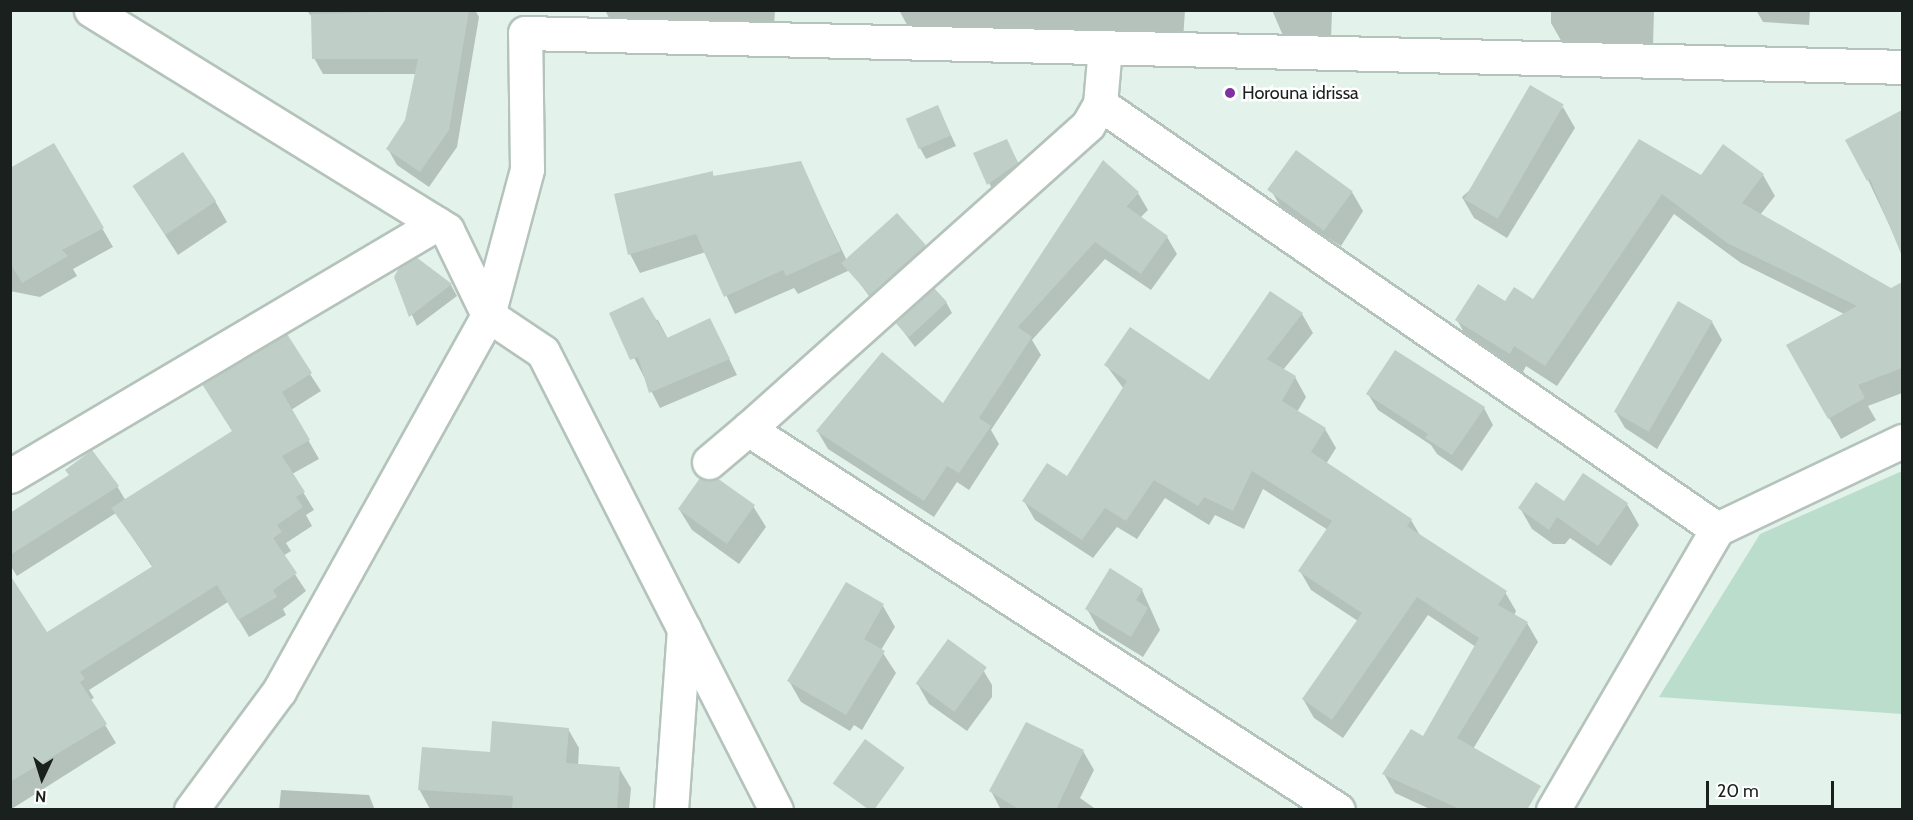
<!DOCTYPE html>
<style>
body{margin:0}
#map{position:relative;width:1913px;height:820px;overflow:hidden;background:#e3f3eb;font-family:Cabin,sans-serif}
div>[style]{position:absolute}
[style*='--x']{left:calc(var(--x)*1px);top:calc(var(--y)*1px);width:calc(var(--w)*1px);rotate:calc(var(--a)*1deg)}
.green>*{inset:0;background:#bbdecc}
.shadow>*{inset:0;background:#0003}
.building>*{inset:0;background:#bfcec6;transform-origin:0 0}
.roads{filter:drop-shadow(2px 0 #b4c3bb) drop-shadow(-2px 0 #b4c3bb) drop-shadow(0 2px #b4c3bb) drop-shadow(0 -2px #b4c3bb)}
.minor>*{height:33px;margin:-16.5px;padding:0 16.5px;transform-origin:16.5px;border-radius:16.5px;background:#fff}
.dots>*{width:16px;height:16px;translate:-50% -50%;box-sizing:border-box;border:3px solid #fff;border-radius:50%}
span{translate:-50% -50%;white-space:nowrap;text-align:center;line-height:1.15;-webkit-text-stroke:5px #fff;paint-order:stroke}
.poi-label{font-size:18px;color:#1a201d}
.left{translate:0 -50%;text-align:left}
.frame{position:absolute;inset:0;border:12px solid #1a201d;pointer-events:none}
.north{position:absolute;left:12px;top:748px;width:60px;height:60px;-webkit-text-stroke:4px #fff;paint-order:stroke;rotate:184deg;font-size:16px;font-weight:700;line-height:24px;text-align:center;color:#1a201d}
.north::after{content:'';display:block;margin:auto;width:21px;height:27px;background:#1a201d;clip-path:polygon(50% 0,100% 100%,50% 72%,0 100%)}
.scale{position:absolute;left:1706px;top:781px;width:128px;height:27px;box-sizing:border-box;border:3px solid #1a201d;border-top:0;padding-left:8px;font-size:18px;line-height:21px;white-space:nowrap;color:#1a201d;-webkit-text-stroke:4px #fff;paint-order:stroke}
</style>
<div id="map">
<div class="green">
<i style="clip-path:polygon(1902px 471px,1902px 714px,1659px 697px,1760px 534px)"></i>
</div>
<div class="shadow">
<i style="clip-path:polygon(306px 10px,475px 10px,479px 17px,457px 147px,429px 187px,397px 165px,388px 149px,407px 121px,416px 74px,323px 74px,314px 58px,313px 18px)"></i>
<i style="clip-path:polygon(605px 10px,775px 10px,774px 27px,609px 18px)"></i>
<i style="clip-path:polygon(899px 10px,1185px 10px,1183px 40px,913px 36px)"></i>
<i style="clip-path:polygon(1272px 10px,1332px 10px,1331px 40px,1284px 38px)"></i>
<i style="clip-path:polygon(1551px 10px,1654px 10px,1653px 47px,1563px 44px,1551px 23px)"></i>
<i style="clip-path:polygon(1756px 10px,1810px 10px,1809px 25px,1763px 22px)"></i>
<i style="clip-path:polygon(938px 107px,956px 146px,926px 159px,920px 148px)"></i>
<i style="clip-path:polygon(1563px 107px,1575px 128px,1507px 238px,1474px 218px,1462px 197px)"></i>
<i style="clip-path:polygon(1895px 116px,1902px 130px,1902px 252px,1868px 180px)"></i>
<i style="clip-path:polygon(1007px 141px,1029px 184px,1000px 205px,975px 154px)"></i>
<i style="clip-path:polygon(1639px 141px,1701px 177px,1763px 175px,1775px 196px,1760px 215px,1902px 296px,1902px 393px,1868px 406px,1876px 420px,1841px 439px,1788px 346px,1846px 315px,1741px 263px,1674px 214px,1557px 386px,1526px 366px,1522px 374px,1469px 341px,1457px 320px,1506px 303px,1533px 301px)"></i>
<i style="clip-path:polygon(54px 145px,113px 247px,73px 269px,77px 276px,40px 297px,10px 291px,10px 170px)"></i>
<i style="clip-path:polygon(800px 163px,850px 267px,924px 246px,937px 267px,883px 315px,850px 270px,798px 294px,794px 288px,735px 314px,706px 252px,640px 273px,630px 254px,712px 173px,715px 178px)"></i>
<i style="clip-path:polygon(134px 187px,215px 201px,227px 222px,178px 255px)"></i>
<i style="clip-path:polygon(1272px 192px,1352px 192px,1363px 211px,1341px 246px,1283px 211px)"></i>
<i style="clip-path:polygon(1138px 193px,1148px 210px,1140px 218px,1167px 237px,1177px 254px,1151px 290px,1105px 259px,1032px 340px,1041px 355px,991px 430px,999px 444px,969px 490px,957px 482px,934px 517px,828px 449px,818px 432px,944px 405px)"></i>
<i style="clip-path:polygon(416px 259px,451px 285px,457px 296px,417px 326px,395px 277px)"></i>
<i style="clip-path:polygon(946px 302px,952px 313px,915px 347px,897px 323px)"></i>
<i style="clip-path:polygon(611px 313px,658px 320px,668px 339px,710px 320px,737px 375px,660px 408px)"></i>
<i style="clip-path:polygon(1302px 314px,1313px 333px,1283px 370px,1295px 377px,1306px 397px,1297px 412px,1325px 429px,1336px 448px,1326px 464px,1411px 520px,1421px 537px,1505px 592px,1516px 611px,1514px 616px,1527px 623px,1538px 642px,1473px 749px,1523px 810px,1432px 810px,1395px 793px,1384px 774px,1423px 738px,1476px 647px,1428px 615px,1343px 738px,1314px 718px,1303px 699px,1358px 621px,1311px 590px,1300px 571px,1328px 530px,1263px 489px,1244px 529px,1215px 515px,1209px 525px,1165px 498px,1137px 539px,1117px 527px,1093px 558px,1035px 520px,1024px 501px,1068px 478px,1124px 389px,1106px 365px,1209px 382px)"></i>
<i style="clip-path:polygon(1712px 322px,1722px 340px,1657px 449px,1625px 428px,1615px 411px)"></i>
<i style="clip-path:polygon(310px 374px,321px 391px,291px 410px,319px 459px,292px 474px,314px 510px,306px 515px,312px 526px,286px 543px,291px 551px,283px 556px,306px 591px,283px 609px,286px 615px,249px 637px,228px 602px,89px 690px,94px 698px,90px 700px,116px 743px,10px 810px,10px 578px,47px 634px,153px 568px,116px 513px,17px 576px,10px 565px,10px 514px,117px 486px,126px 501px,233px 432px,214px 402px)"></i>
<i style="clip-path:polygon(1368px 394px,1484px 408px,1493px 425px,1462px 471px,1437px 454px,1431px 445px,1378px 410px)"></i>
<i style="clip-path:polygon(1564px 503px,1627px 504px,1639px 525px,1611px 566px,1570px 538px,1565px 544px,1553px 544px,1532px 529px,1520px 508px)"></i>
<i style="clip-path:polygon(753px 506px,766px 527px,739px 564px,692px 530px,679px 509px)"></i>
<i style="clip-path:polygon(846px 584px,883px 606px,895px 627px,881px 650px,896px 673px,862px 730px,854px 725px,850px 731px,801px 702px,789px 681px)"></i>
<i style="clip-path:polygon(1142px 590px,1160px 630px,1143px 657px,1099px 630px,1087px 609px)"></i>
<i style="clip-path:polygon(979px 663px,992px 685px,992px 697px,967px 731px,929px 704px,917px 683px)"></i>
<i style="clip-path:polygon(568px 729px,579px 748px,578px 766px,619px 768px,631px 788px,629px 810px,430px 809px,419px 789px,491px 754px)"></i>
<i style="clip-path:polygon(1083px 751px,1094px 770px,1080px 798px,1097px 810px,1001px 810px,991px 791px)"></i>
<i style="clip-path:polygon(281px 790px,369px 795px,375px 810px,279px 810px)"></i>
</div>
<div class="building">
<i style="clip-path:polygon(469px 10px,449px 130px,420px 172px,386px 149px,405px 120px,418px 59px,312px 59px,311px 14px)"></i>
<i style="left:1530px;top:85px;width:39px;height:132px;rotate:30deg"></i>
<i style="left:938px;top:105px;width:33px;height:35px;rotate:67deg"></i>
<i style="clip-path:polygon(1902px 110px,1902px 256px,1870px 179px,1867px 181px,1845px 140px)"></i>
<i style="clip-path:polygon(1007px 139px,1018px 163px,987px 185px,973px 153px)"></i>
<i style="clip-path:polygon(1639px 139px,1701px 175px,1723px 144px,1764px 174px,1742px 203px,1891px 288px,1902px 282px,1902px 368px,1858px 385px,1865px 398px,1828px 419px,1786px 345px,1857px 306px,1727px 243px,1662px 194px,1545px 366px,1514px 346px,1510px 354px,1455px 320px,1478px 284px,1505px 301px,1514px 287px,1533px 299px)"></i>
<i style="clip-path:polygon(54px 143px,104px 228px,62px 250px,68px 256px,22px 283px,10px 263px,10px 168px)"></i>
<i style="left:1296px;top:150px;width:70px;height:49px;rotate:36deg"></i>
<i style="left:183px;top:152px;width:59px;height:61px;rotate:56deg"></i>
<i style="clip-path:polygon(1103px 160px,1139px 192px,1126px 206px,1168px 236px,1141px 274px,1095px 242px,1018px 327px,1032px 337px,979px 418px,991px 426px,959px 473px,947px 466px,924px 501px,816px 431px,882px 352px,943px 403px)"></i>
<i style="clip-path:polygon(801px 161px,841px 251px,786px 276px,783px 270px,724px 297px,696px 234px,628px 255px,614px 194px,713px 171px,713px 176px)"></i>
<i style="left:897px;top:213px;width:43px;height:75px;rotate:48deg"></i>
<i style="clip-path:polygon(416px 257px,452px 284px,409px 317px,394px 277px,400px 266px)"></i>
<i style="left:934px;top:288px;width:19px;height:52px;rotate:47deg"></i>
<i style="clip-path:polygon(1270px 291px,1303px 313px,1267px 359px,1296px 376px,1282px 401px,1326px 428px,1311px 452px,1412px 519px,1407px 526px,1507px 591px,1498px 605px,1528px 622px,1457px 738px,1541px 786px,1527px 810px,1462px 810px,1382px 774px,1411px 729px,1423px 736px,1479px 638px,1417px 597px,1332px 720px,1302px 699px,1362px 613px,1298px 571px,1332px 521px,1252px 471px,1233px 511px,1204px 497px,1198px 506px,1154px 480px,1126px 521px,1105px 508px,1082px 540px,1022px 501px,1047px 463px,1067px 476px,1127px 381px,1104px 365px,1130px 327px,1209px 380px)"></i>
<i style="clip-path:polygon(643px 297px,667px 338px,710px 318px,730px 359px,649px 393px,638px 357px,630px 360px,609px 313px)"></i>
<i style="left:1678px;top:301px;width:40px;height:128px;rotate:30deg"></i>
<i style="clip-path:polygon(287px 334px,312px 373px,282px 392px,310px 440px,282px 456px,305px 492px,296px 497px,303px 507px,277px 525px,282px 532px,273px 538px,297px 573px,273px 590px,277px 597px,238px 620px,217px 585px,80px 672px,85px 679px,80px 682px,107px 724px,10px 782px,10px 575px,47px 632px,153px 566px,111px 508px,232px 431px,202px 384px)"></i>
<i style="clip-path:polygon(1395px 350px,1485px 407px,1452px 455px,1425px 438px,1428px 434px,1366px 394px)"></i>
<i style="clip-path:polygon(92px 450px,119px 486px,10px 555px,10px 513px,69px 475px,65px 470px)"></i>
<i style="clip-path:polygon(1583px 473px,1628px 503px,1598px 546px,1557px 517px,1549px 530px,1518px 508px,1536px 482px,1564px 501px)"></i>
<i style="clip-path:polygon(700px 478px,717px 478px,755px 505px,727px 544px,678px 509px)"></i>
<i style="clip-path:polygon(1110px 568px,1143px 589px,1136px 600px,1148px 608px,1131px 637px,1085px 609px)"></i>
<i style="clip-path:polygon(846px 582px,884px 604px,864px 639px,885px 651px,846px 715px,787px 681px)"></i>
<i style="left:948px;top:639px;width:48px;height:55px;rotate:36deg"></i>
<i style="clip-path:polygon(492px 721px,569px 728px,566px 763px,620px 767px,617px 810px,512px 810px,513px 796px,418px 790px,422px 747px,490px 752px)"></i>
<i style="clip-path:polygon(1026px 722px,1084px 750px,1056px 810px,1020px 810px,989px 791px)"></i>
<i style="left:865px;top:739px;width:49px;height:55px;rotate:36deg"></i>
</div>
<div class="roads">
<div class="minor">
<i style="--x:91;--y:10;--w:418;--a:31.7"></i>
<i style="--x:447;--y:230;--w:94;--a:64.2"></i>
<i style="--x:488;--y:315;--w:66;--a:33.9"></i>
<i style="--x:543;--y:352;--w:514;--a:63.04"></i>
<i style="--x:1105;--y:47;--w:57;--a:95"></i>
<i style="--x:1100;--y:104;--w:24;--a:120"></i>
<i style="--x:1088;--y:125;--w:456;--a:138.2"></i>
<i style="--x:748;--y:429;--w:702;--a:32.85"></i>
<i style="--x:1100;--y:104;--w:749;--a:34.56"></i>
<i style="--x:709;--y:462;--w:51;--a:-40.2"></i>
<i style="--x:10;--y:476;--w:496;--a:-30.6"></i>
<i style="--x:191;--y:810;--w:148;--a:-53.5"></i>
<i style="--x:279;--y:691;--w:430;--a:-60.9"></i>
<i style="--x:488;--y:315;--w:151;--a:-75"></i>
<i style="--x:527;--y:169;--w:136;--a:-90.8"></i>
<i style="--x:525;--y:33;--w:1377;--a:1.41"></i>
<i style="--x:671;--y:810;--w:182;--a:-85.9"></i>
<i style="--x:1553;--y:810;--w:325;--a:-59.7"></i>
<i style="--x:1717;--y:529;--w:205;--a:-25.4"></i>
</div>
</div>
<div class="dots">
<i style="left:1230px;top:93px;background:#7f31a2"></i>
</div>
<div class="poi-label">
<span class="left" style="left:1242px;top:93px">Horouna idrissa</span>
</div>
<div class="frame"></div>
<div class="north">N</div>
<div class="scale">20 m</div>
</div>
